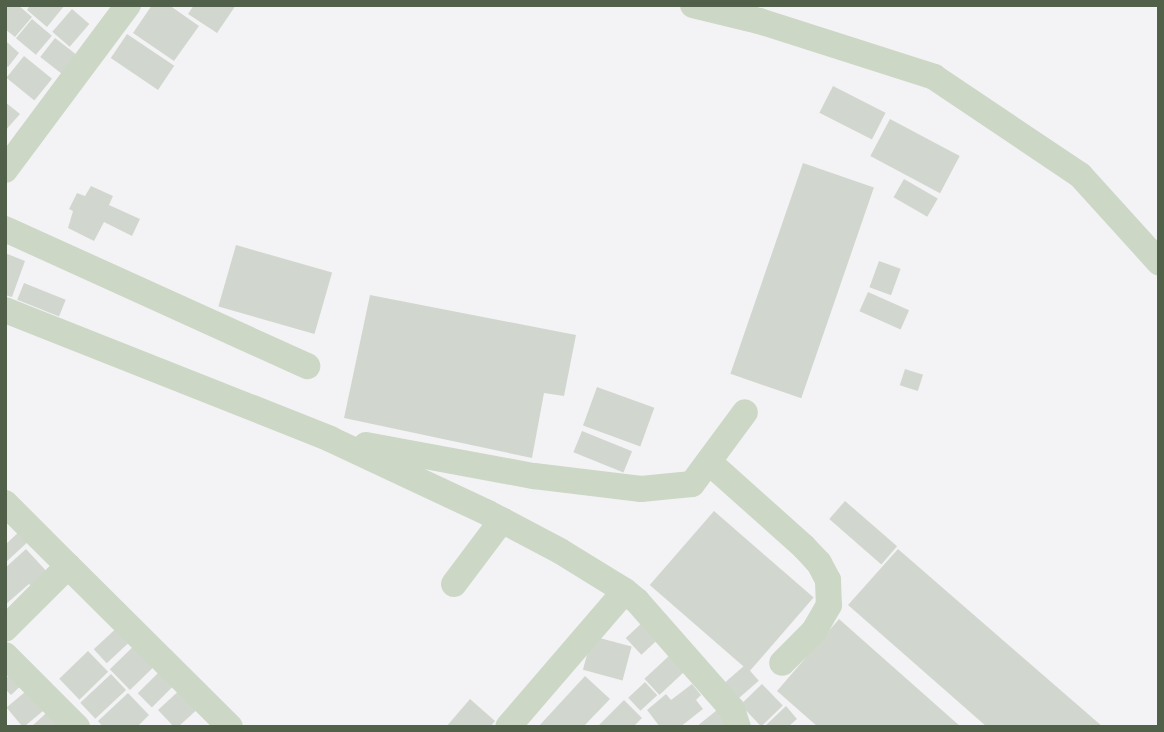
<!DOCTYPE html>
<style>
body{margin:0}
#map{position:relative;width:1164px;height:732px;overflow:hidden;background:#f3f3f5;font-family:Ubuntu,sans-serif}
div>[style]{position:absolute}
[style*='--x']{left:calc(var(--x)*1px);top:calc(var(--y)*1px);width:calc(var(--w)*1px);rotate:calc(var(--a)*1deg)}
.building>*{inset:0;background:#d1d7cf;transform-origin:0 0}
.minor>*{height:26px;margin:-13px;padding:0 13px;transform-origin:13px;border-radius:13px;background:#ccd7c6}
span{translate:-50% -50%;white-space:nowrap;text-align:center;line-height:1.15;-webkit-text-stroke:5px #fff;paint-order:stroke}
.frame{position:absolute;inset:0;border:7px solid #516149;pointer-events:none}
</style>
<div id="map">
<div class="building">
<i style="clip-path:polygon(5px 5px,18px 5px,32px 17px,15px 37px,5px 29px)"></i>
<i style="clip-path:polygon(30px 5px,65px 5px,47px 27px,27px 10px)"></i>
<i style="clip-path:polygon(152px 5px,169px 5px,199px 26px,174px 61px,133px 33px)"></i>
<i style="clip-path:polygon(194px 5px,236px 5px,217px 33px,188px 14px)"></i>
<i style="left:72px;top:9px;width:23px;height:30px;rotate:41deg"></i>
<i style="left:32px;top:19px;width:26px;height:25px;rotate:40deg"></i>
<i style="left:127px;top:34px;width:57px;height:29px;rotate:34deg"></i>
<i style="left:55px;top:38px;width:29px;height:24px;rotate:38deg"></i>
<i style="clip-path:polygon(7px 42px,19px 53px,8px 67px,5px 65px)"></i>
<i style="left:24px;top:56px;width:36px;height:28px;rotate:39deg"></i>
<i style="left:833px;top:86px;width:59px;height:30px;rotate:27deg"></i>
<i style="clip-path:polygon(5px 102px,20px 114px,5px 131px)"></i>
<i style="left:890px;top:119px;width:79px;height:42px;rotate:28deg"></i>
<i style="left:803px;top:163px;width:75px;height:223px;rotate:19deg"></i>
<i style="left:904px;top:179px;width:39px;height:21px;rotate:30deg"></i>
<i style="clip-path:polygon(91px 186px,113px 196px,109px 205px,140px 219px,132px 236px,104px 222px,94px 241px,68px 228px,73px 211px,69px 209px,77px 193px,85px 196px)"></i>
<i style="left:236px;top:245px;width:100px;height:64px;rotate:16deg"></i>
<i style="clip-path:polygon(5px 253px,25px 261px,12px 297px,5px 295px)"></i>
<i style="left:879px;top:261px;width:23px;height:28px;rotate:20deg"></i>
<i style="left:24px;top:283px;width:45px;height:18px;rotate:22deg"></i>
<i style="left:868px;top:292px;width:45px;height:21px;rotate:24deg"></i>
<i style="clip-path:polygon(370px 295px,576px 335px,564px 396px,544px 393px,532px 458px,344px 418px)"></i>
<i style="left:905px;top:369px;width:19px;height:17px;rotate:18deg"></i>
<i style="left:597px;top:387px;width:61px;height:41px;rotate:20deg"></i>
<i style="left:582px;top:431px;width:54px;height:23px;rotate:22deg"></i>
<i style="left:845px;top:501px;width:69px;height:24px;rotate:41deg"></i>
<i style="left:714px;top:511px;width:132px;height:98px;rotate:41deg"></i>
<i style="clip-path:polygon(22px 529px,31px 539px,5px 563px,5px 545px)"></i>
<i style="clip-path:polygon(26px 549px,49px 574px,34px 589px,29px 584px,5px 605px,5px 568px)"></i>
<i style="clip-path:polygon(898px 549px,1103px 727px,987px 727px,848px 605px)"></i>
<i style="clip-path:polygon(839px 619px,961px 727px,818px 727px,777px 691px)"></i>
<i style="left:644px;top:621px;width:23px;height:25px;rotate:47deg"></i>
<i style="left:123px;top:622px;width:19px;height:40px;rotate:47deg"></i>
<i style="left:592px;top:636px;width:41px;height:35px;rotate:15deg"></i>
<i style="left:140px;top:640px;width:29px;height:42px;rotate:46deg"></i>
<i style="left:88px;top:651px;width:29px;height:40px;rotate:46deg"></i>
<i style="left:670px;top:655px;width:22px;height:35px;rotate:47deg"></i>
<i style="left:166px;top:665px;width:20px;height:40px;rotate:45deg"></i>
<i style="left:745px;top:665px;width:21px;height:30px;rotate:49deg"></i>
<i style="clip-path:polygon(17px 669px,27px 680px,11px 695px,5px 689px,5px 679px)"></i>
<i style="left:111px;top:674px;width:22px;height:42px;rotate:47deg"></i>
<i style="clip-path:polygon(585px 676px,610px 699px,583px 727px,538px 727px)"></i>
<i style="left:645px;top:682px;width:18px;height:23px;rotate:47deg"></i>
<i style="clip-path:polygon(692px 684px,701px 695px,696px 700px,703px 709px,680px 727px,660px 727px,647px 710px,666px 694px,671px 700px)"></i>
<i style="left:762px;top:684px;width:30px;height:30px;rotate:46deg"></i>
<i style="clip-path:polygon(184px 686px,202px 705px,178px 727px,174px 727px,158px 710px)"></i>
<i style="left:31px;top:687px;width:26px;height:32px;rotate:50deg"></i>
<i style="clip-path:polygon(128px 693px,149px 715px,137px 727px,103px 727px,98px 721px)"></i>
<i style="clip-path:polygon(470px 699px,495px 721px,490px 727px,446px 727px)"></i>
<i style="clip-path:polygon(624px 700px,642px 718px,633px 727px,597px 727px)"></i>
<i style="clip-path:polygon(55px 705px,59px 727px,31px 727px)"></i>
<i style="clip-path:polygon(786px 706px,797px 719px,788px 727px,764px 727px)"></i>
<i style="clip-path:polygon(717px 710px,731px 727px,696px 727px)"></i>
</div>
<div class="minor">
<i style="--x:693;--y:5;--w:68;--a:13.6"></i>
<i style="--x:759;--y:21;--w:184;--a:17.7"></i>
<i style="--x:934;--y:77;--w:176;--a:33.9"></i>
<i style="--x:1080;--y:175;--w:118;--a:47.8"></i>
<i style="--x:5;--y:170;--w:206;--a:-53.3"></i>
<i style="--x:5;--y:229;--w:332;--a:24.4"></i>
<i style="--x:5;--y:310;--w:350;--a:21.6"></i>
<i style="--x:330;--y:439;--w:174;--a:25.1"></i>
<i style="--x:488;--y:513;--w:81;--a:27.8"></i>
<i style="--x:560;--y:551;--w:76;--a:31.6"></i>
<i style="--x:625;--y:591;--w:16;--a:40"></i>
<i style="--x:637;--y:601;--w:144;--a:48.7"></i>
<i style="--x:732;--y:709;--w:19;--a:72"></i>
<i style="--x:366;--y:445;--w:171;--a:10.5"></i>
<i style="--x:534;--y:476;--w:108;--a:6.9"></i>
<i style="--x:641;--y:489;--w:51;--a:-5.6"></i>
<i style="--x:692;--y:484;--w:89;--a:-53.6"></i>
<i style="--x:709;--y:462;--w:127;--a:41.8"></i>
<i style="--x:804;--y:547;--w:22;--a:47"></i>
<i style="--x:819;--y:563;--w:19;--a:62"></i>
<i style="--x:828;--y:580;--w:25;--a:88"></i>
<i style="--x:829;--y:605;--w:30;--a:120"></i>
<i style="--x:814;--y:631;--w:45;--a:135"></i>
<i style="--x:5;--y:503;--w:89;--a:45"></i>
<i style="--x:68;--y:566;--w:89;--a:135"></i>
<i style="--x:68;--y:566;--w:228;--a:44.8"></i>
<i style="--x:454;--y:584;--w:80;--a:-53.1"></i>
<i style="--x:5;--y:655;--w:102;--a:45"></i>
<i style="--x:508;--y:727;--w:179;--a:-49.3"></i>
</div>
<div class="frame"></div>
</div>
